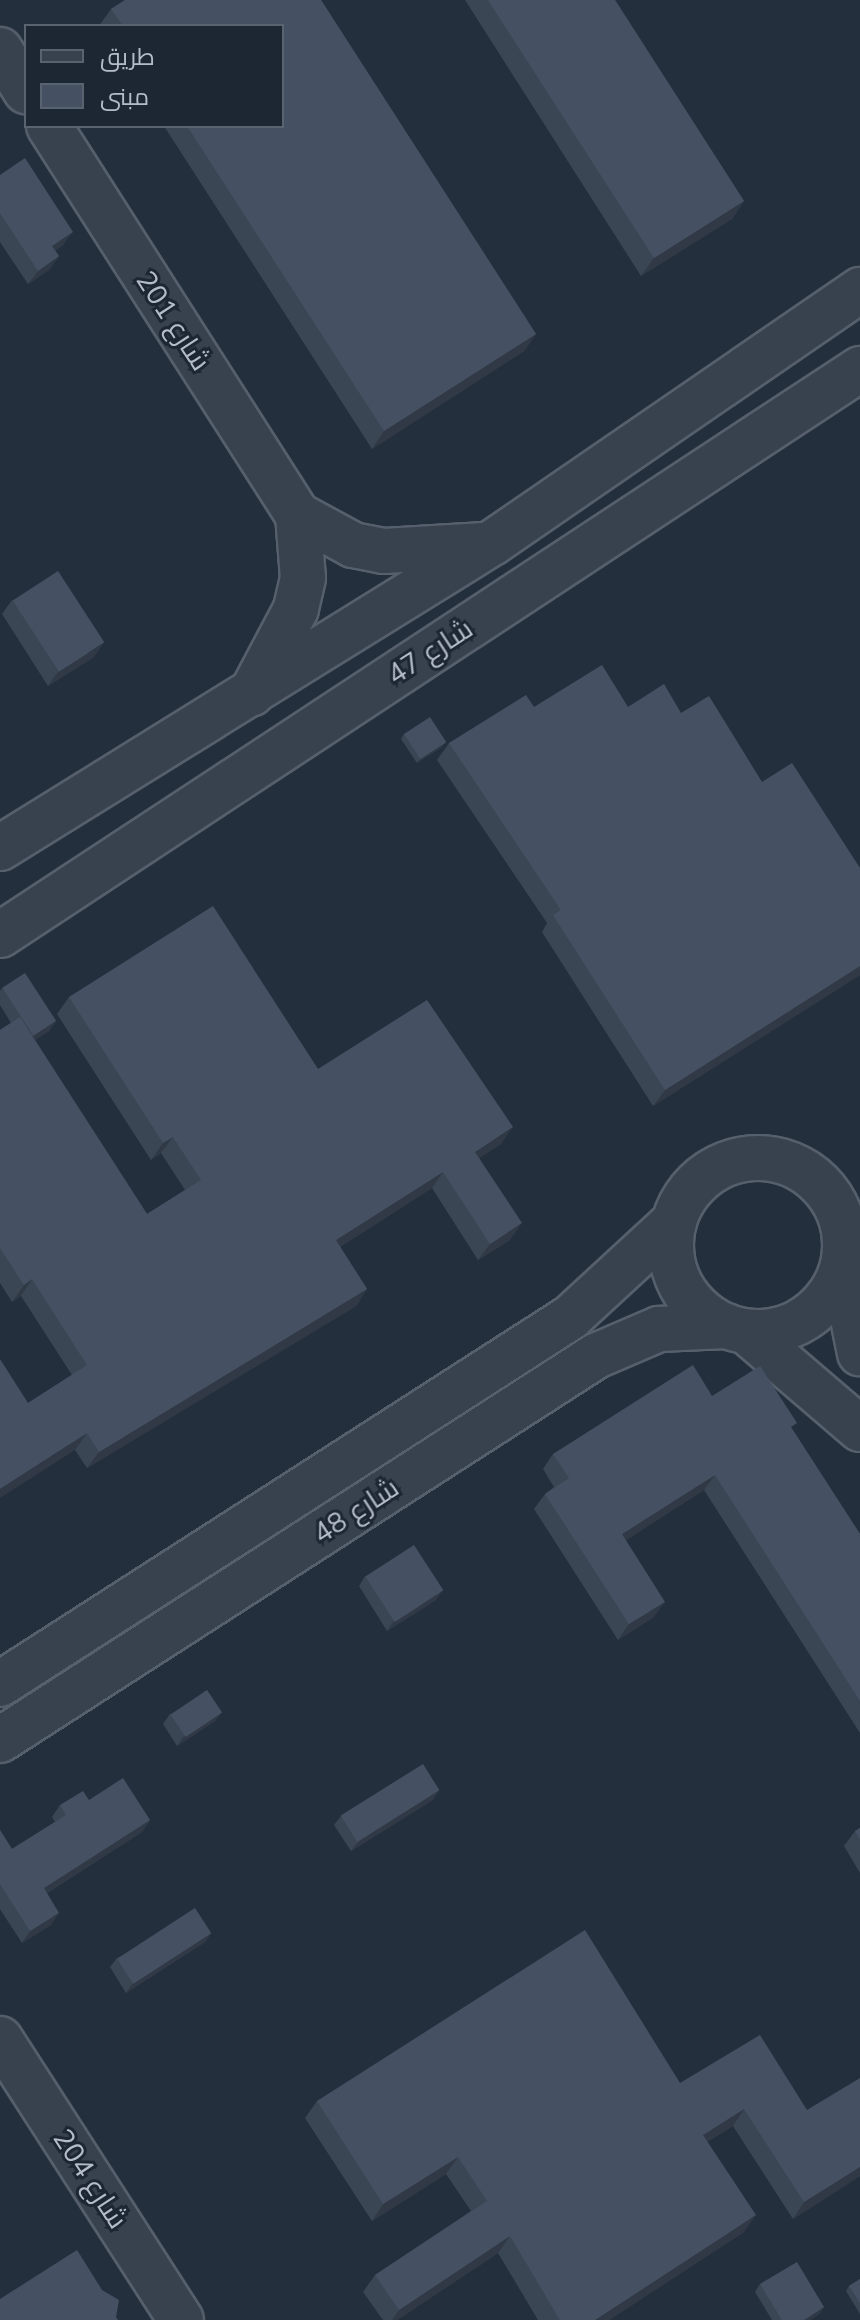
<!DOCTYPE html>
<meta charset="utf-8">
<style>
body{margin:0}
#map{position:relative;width:860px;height:2320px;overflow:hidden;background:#242f3e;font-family:"Nunito Sans",Cairo,sans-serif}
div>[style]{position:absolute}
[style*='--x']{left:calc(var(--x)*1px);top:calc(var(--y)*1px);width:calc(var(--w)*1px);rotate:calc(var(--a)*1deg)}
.roads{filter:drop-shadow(2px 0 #565f6c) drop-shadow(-2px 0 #565f6c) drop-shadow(0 2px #565f6c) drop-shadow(0 -2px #565f6c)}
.minor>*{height:44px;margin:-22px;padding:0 22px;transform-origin:22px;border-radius:22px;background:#38414e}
.minor>.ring{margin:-22px;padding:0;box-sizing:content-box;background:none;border:44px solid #38414e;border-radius:50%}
.wall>*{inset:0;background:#3b4654}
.shaded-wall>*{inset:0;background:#303945}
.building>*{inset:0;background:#455162;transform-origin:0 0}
span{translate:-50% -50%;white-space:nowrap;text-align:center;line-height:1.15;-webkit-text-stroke:6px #1d2633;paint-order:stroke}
.street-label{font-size:28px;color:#b4bcc9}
.legend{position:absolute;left:24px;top:24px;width:260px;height:104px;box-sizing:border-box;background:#1d2633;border:2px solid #59626f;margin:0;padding:10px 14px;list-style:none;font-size:24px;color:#b4bcc9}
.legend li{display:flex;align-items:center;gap:16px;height:40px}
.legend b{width:40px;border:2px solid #59626f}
</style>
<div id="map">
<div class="roads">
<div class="minor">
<i style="--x:0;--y:50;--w:49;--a:57.6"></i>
<i style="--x:49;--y:126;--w:462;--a:57.4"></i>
<i style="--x:298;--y:515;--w:63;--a:85.5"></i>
<i style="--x:303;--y:578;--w:32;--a:103"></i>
<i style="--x:296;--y:609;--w:96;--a:117.9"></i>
<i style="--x:298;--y:515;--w:63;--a:28.6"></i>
<i style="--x:353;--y:545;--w:32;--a:11"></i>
<i style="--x:384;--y:551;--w:99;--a:-3.5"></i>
<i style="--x:0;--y:848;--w:579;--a:-31.8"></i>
<i style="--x:492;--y:543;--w:447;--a:-34.5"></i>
<i style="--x:0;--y:935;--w:1030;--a:-33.35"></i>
<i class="ring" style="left:671px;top:1158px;width:130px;height:130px"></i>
<i style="--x:843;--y:1269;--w:86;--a:78.6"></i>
<i style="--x:747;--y:1332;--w:149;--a:40.6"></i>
<i style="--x:0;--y:1684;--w:679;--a:-32.73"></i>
<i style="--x:571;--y:1317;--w:140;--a:-42.7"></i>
<i style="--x:0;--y:1740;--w:709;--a:-32.79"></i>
<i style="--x:596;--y:1356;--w:69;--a:-23.2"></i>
<i style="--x:659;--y:1329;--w:67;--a:-2.6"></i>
<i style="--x:0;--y:2039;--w:334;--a:57.2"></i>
</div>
</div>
<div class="wall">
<i style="clip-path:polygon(125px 0,321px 0,536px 334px,524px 351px,372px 449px,164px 126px,282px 126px,282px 26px,99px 26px,111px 9px)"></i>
<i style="clip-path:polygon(465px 0,615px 0,744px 201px,732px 219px,641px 276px)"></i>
<i style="clip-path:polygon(0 175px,63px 245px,55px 251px,59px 256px,49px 270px,28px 284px,0 242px)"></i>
<i style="clip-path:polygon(12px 600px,94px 657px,48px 686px,2px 614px)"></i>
<i style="clip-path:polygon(534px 707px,628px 707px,681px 713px,860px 868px,860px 975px,653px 1106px,542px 932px,547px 923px,437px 760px,449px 743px)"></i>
<i style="clip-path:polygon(404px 734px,442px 747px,417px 763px,401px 739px)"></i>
<i style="clip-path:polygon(2px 988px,56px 1021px,49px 1031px,35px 1040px,147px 1214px,185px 1190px,161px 1153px,151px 1160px,57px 1014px,69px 997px,318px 1069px,501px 1144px,479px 1158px,510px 1240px,478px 1260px,432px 1188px,340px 1247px,367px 1289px,356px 1306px,87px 1468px,75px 1450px,28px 1403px,72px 1375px,21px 1296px,12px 1302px,0 1283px,0 1030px,11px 1023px,0 1005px,0 991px)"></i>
<i style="clip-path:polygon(712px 1396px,792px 1429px,860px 1534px,860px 1733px,704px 1490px,626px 1540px,654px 1617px,618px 1640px,534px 1509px,545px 1494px,554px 1487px,543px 1469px,553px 1454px)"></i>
<i style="clip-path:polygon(365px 1576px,436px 1600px,387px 1631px,359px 1586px)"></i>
<i style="clip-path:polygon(222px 1712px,215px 1721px,177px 1746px,163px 1724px,170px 1714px)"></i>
<i style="clip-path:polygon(439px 1790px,433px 1800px,351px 1851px,334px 1825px,341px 1816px)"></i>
<i style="clip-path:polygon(89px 1800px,150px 1820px,142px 1832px,47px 1893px,51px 1925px,22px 1943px,0 1909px,0 1830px,12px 1849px,55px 1822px,52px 1817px,60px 1805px)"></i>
<i style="clip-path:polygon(860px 1828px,860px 1873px,844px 1846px,855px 1831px)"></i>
<i style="clip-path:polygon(211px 1933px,205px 1942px,126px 1993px,110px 1967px,117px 1958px)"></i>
<i style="clip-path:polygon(680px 2083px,807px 2110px,860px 2176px,793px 2219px,733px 2126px,707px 2142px,744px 2232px,609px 2320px,538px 2320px,498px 2253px,397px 2320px,383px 2320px,363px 2292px,375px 2275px,471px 2211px,446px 2174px,372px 2221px,305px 2118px,317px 2101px)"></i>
<i style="clip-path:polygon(860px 2279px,860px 2314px,846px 2291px,849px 2286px)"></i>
<i style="clip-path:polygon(760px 2284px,824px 2307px,819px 2314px,810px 2320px,772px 2320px,755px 2292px)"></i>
</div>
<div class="shaded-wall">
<i style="clip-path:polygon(744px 201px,732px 219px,641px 276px,654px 258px)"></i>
<i style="clip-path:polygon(73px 232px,63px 245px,42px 260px,52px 246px)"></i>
<i style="clip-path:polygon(59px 256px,49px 270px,28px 284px,38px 271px)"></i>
<i style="clip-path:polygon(536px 334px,524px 351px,372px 449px,384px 431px)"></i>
<i style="clip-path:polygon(104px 643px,94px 657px,48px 686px,58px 672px)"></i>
<i style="clip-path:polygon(446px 742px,442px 747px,417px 763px,420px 759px)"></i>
<i style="clip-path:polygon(860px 966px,860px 975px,653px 1106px,665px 1090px)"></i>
<i style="clip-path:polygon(56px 1021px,49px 1031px,26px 1046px,33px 1036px)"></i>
<i style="clip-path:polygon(513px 1127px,501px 1144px,463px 1168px,475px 1152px)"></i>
<i style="clip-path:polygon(173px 1137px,161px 1153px,151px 1160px,163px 1143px)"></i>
<i style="clip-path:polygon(443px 1172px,432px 1188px,324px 1257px,336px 1240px)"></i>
<i style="clip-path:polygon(522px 1223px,510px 1240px,478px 1260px,490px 1244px)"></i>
<i style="clip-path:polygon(32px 1279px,21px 1296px,12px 1302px,24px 1285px)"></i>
<i style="clip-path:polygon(367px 1289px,356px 1306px,87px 1468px,99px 1452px)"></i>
<i style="clip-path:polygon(87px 1433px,75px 1450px,0 1498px,0 1489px)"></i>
<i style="clip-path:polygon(715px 1475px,704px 1490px,611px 1550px,622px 1534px)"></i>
<i style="clip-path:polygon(443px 1590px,436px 1600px,387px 1631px,394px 1621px)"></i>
<i style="clip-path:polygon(665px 1602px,654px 1617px,618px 1640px,629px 1624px)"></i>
<i style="clip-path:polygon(222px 1712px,215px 1721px,177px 1746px,184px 1736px)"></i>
<i style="clip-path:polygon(439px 1790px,433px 1800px,351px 1851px,358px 1842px)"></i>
<i style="clip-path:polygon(150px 1820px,142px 1832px,35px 1900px,44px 1888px)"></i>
<i style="clip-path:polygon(59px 1913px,51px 1925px,22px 1943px,30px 1931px)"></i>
<i style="clip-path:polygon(211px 1933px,205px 1942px,126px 1993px,133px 1983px)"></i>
<i style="clip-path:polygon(744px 2109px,733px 2126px,691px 2152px,703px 2135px)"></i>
<i style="clip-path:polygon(458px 2157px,446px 2174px,372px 2221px,383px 2204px)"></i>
<i style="clip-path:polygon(860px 2167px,860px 2176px,793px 2219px,804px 2202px)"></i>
<i style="clip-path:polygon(756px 2215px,744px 2232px,609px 2320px,595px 2320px)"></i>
<i style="clip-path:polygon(510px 2236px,498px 2253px,397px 2320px,392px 2320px,399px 2310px)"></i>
<i style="clip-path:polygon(824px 2307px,819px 2314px,810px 2320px,804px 2320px)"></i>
</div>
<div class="building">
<i style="clip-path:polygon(125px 0,321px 0,536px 334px,384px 431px,187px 126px,282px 126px,282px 26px,123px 26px,111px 9px)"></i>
<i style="clip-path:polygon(488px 0,615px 0,744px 201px,654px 258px)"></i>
<i style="clip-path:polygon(25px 158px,73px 232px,52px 246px,59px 256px,38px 271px,0 213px,0 175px)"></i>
<i style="left:58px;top:571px;width:85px;height:54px;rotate:57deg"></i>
<i style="clip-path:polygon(602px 665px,628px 707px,664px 684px,681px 713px,709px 696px,762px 782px,792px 763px,860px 868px,860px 966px,665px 1090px,553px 915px,561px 910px,449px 743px,526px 695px,534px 707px)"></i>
<i style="left:430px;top:717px;width:30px;height:31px;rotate:57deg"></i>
<i style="clip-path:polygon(213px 906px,318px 1069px,427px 1000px,513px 1127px,475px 1152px,522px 1223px,490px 1244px,443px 1172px,336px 1240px,367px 1289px,99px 1452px,87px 1433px,0 1489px,0 1359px,28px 1403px,87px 1365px,32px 1279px,24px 1285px,0 1248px,0 1030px,20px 1017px,147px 1214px,201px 1180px,173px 1137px,163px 1143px,69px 997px)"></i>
<i style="left:25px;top:973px;width:57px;height:27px;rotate:57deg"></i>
<i style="clip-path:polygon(693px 1365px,712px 1396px,760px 1366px,797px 1423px,791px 1427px,860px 1534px,860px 1701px,715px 1475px,622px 1534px,665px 1602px,629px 1624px,545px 1494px,569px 1478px,553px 1454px)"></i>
<i style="left:414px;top:1545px;width:54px;height:58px;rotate:57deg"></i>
<i style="left:207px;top:1690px;width:27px;height:44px;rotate:56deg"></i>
<i style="left:423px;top:1764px;width:31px;height:97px;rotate:58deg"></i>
<i style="clip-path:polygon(123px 1778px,150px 1820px,44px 1888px,59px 1913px,30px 1931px,0 1884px,0 1830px,12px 1849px,66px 1815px,60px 1805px,83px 1791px,89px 1800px)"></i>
<i style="clip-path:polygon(860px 1828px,860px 1839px,855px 1831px)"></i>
<i style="left:195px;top:1908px;width:30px;height:93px;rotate:57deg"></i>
<i style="clip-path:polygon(585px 1930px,680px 2083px,760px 2035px,807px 2110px,860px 2078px,860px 2167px,804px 2202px,744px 2109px,703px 2135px,756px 2215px,595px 2320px,560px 2320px,510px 2236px,399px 2310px,375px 2275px,487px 2201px,458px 2157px,383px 2204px,317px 2101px)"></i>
<i style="clip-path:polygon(77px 2250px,102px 2290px,119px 2300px,116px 2317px,118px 2320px,0 2320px,0 2299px)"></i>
<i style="clip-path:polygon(797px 2262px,824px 2307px,804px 2320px,782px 2320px,760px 2284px)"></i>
<i style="clip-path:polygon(860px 2279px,860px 2303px,849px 2286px)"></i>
</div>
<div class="street-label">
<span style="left:173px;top:321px;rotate:57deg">شارع 201</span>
<span style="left:430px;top:652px;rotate:-33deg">شارع 47</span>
<span style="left:356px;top:1511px;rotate:-33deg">شارع 48</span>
<span style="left:90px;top:2179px;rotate:57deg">شارع 204</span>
</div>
<ul class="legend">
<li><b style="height:10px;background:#38414e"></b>طريق</li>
<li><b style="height:22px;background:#455162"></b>مبنى</li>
</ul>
</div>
